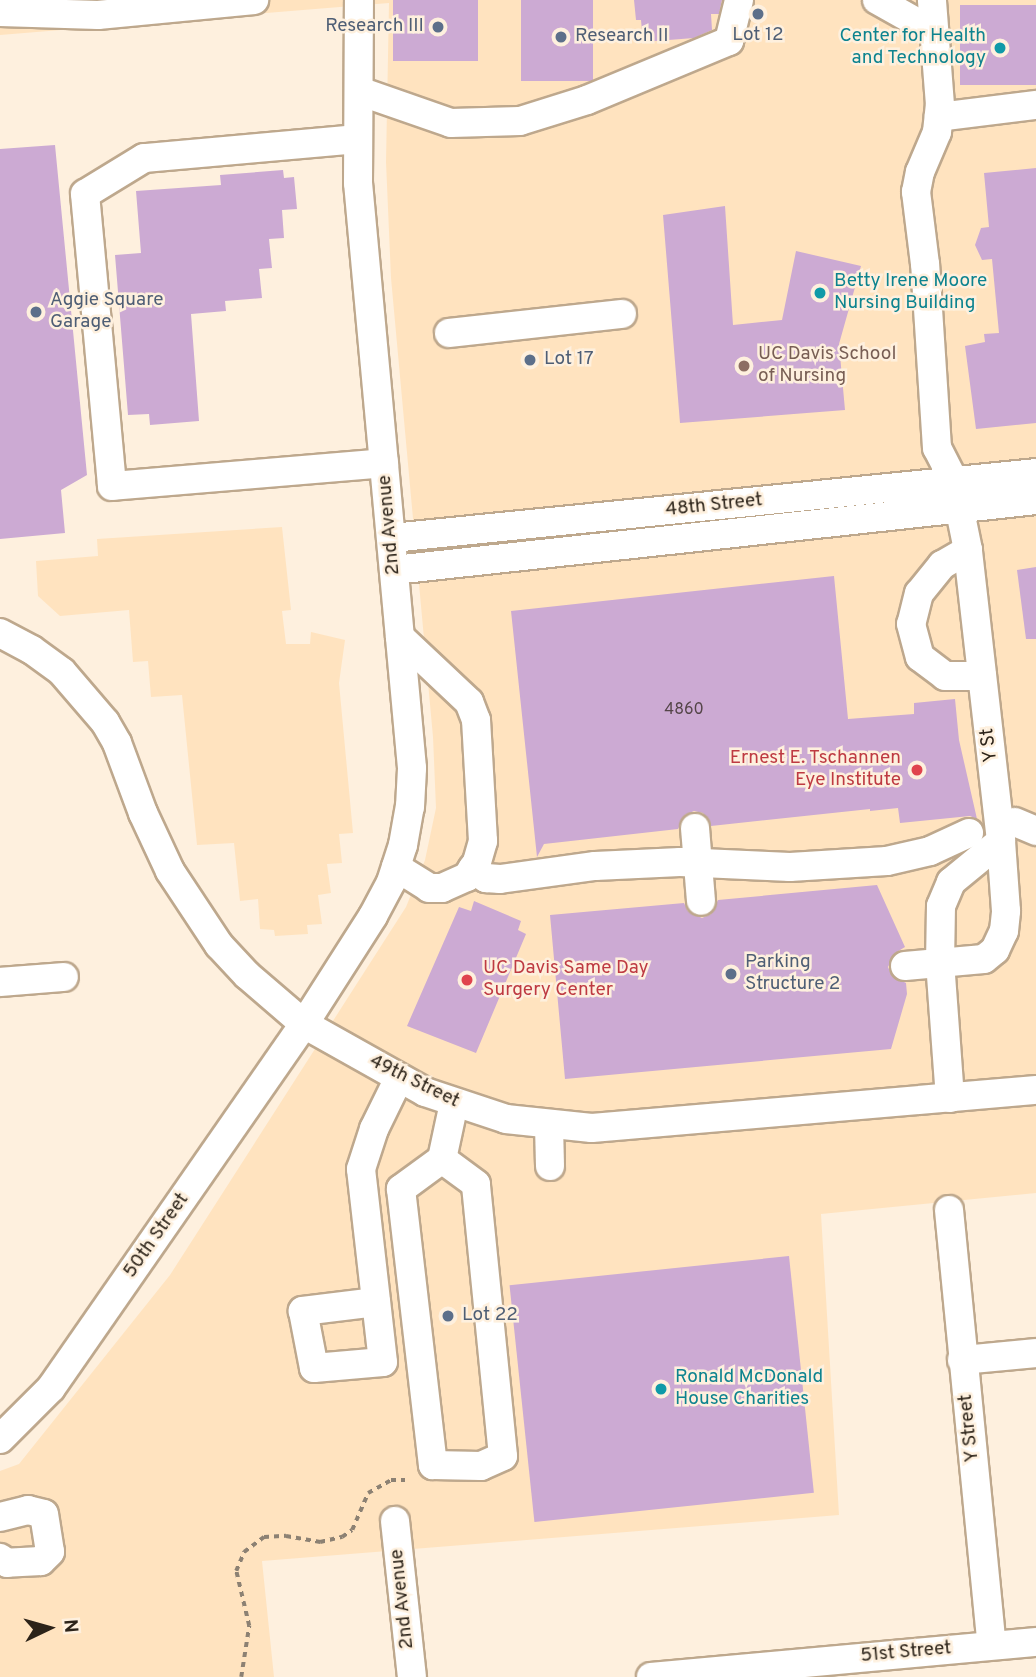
<!DOCTYPE html>
<style>
body{margin:0}
#map{position:relative;width:1036px;height:1677px;overflow:hidden;background:#fef0de;font-family:Overpass,sans-serif}
div>[style]{position:absolute}
[style*='--x']{left:calc(var(--x)*1px);top:calc(var(--y)*1px);width:calc(var(--w)*1px);rotate:calc(var(--a)*1deg)}
.built>*{inset:0;background:#ffe3bf}
.building>*{inset:0;background:#ccaad3;transform-origin:0 0}
.path>*{height:3.5px;margin-top:-1.75px;transform-origin:0;background:repeating-linear-gradient(90deg,#8c8173 0 5px,transparent 0 10px)}
.roads{filter:drop-shadow(2px 0 #bea88d) drop-shadow(-2px 0 #bea88d) drop-shadow(0 2px #bea88d) drop-shadow(0 -2px #bea88d)}
.minor>*{height:28px;margin:-14px;padding:0 14px;transform-origin:14px;border-radius:14px;background:#fff}
.dots>*{width:19px;height:19px;translate:-50% -50%;box-sizing:border-box;border:4px solid #fef0de;border-radius:50%}
span{translate:-50% -50%;white-space:nowrap;text-align:center;line-height:1.15;-webkit-text-stroke:5px #fef0de;paint-order:stroke}
.number-label{font-size:16px;color:#544548}
.number-label span{-webkit-text-stroke-width:0}
.service-label{font-size:19px;color:#4e5e75}
.right{translate:-100% -50%;text-align:right}
.left{translate:0 -50%;text-align:left}
.culture-label{font-size:19px;color:#0d838f}
.education-label{font-size:19px;color:#785e54}
.street-label{font-size:19px;color:#2c2319}
.health-label{font-size:19px;color:#be3a42}
.north{position:absolute;left:14px;top:1593px;width:70px;height:70px;-webkit-text-stroke:5px #fef0de;paint-order:stroke;rotate:85deg;font-size:19px;font-weight:700;line-height:28px;text-align:center;color:#2c2319}
.north::after{content:'';display:block;margin:auto;width:24px;height:32px;background:#2c2319;clip-path:polygon(50% 0,100% 100%,50% 72%,0 100%)}
</style>
<div id="map">
<div class="built">
<i style="clip-path:polygon(0 0,1036px 0,1036px 1193px,821px 1214px,839px 1515px,262px 1561px,274px 1677px,0 1677px,0 1471px,19px 1464px,170px 1275px,406px 907px,425px 860px,436px 808px,433px 737px,391px 278px,386px 162px,389px 3px,0 35px)"></i>
<i style="clip-path:polygon(282px 527px,291px 610px,282px 611px,286px 644px,310px 644px,311px 632px,345px 640px,339px 683px,353px 833px,339px 834px,342px 863px,327px 864px,331px 893px,318px 895px,322px 924px,307px 925px,308px 934px,275px 936px,274px 930px,260px 929px,258px 899px,240px 901px,234px 843px,197px 845px,182px 695px,151px 697px,148px 661px,133px 662px,129px 610px,60px 616px,38px 596px,36px 561px,98px 556px,97px 539px)"></i>
</div>
<div class="building">
<i style="left:393px;top:0;width:85px;height:61px"></i>
<i style="left:521px;top:0;width:72px;height:81px"></i>
<i style="clip-path:polygon(634px 0,722px 0,719px 14px,711px 14px,712px 30px,694px 38px,643px 42px,641px 20px,636px 20px)"></i>
<i style="left:1036px;top:5px;width:80px;height:76px;rotate:90deg"></i>
<i style="clip-path:polygon(55px 145px,87px 475px,61px 490px,65px 533px,0 539px,0 149px)"></i>
<i style="clip-path:polygon(1036px 168px,1036px 423px,976px 429px,965px 346px,985px 342px,984px 334px,999px 333px,992px 259px,982px 260px,975px 245px,981px 228px,989px 227px,984px 173px)"></i>
<i style="clip-path:polygon(283px 170px,284px 178px,294px 177px,297px 209px,282px 210px,284px 238px,269px 239px,272px 268px,259px 269px,262px 298px,225px 301px,226px 311px,191px 314px,199px 421px,150px 425px,149px 414px,128px 415px,115px 255px,141px 253px,136px 191px,221px 185px,220px 175px)"></i>
<i style="clip-path:polygon(725px 206px,733px 325px,782px 320px,796px 251px,861px 266px,839px 344px,845px 410px,680px 423px,663px 215px)"></i>
<i style="clip-path:polygon(1036px 567px,1036px 639px,1026px 639px,1017px 570px)"></i>
<i style="clip-path:polygon(834px 576px,848px 719px,914px 714px,914px 703px,955px 699px,959px 740px,977px 819px,970px 816px,900px 823px,898px 808px,870px 811px,870px 809px,711px 826px,703px 813px,694px 811px,685px 815px,678px 829px,544px 844px,537px 857px,511px 611px)"></i>
<i style="clip-path:polygon(877px 885px,905px 947px,895px 953px,888px 967px,892px 976px,906px 983px,907px 994px,891px 1049px,565px 1079px,550px 915px,684px 903px,688px 911px,702px 918px,711px 914px,718px 900px)"></i>
<i style="clip-path:polygon(474px 901px,521px 921px,518px 930px,526px 934px,476px 1053px,407px 1026px,459px 907px,471px 911px)"></i>
<i style="left:789px;top:1256px;width:238px;height:281px;rotate:84deg"></i>
</div>
<div class="path">
<i style="--x:241;--y:1677;--w:52;--a:-81.1"></i>
<i style="--x:249;--y:1626;--w:57;--a:-103.3"></i>
<i style="--x:236;--y:1571;--w:21;--a:-67"></i>
<i style="--x:244;--y:1552;--w:25;--a:-37"></i>
<i style="--x:264;--y:1537;--w:22;--a:-3"></i>
<i style="--x:286;--y:1536;--w:35;--a:10"></i>
<i style="--x:320;--y:1542;--w:23;--a:-13"></i>
<i style="--x:342;--y:1537;--w:12;--a:-35"></i>
<i style="--x:352;--y:1530;--w:40;--a:-66.6"></i>
<i style="--x:368;--y:1493;--w:26;--a:-29"></i>
<i style="--x:391;--y:1480;--w:14;--a:0"></i>
</div>
<div class="roads">
<div class="minor">
<i style="--x:877;--y:0;--w:65;--a:29.3"></i>
<i style="--x:0;--y:12;--w:98;--a:1.8"></i>
<i style="--x:98;--y:15;--w:157;--a:-5.5"></i>
<i style="--x:359;--y:91;--w:97;--a:19.2"></i>
<i style="--x:451;--y:123;--w:69;--a:-1.7"></i>
<i style="--x:520;--y:121;--w:70;--a:-17.4"></i>
<i style="--x:587;--y:100;--w:154;--a:-22.6"></i>
<i style="--x:729;--y:41;--w:42;--a:-76.3"></i>
<i style="--x:939;--y:117;--w:98;--a:-7.1"></i>
<i style="--x:358;--y:139;--w:215;--a:174.9"></i>
<i style="--x:144;--y:158;--w:69;--a:148.6"></i>
<i style="--x:85;--y:194;--w:293;--a:84.7"></i>
<i style="--x:112;--y:486;--w:273;--a:-4.8"></i>
<i style="--x:449;--y:333;--w:174;--a:-6.3"></i>
<i style="--x:392;--y:538;--w:647;--a:-5.76"></i>
<i style="--x:968;--y:550;--w:30;--a:150"></i>
<i style="--x:942;--y:565;--w:36;--a:129"></i>
<i style="--x:919;--y:593;--w:32;--a:104"></i>
<i style="--x:911;--y:624;--w:34;--a:75"></i>
<i style="--x:920;--y:657;--w:31;--a:37"></i>
<i style="--x:945;--y:676;--w:37;--a:0"></i>
<i style="--x:394;--y:570;--w:646;--a:-6.22"></i>
<i style="--x:0;--y:633;--w:36;--a:28"></i>
<i style="--x:32;--y:650;--w:37;--a:36"></i>
<i style="--x:62;--y:672;--w:66;--a:49.3"></i>
<i style="--x:105;--y:722;--w:24;--a:60"></i>
<i style="--x:117;--y:743;--w:75;--a:69.6"></i>
<i style="--x:143;--y:813;--w:64;--a:65"></i>
<i style="--x:170;--y:871;--w:89;--a:56.5"></i>
<i style="--x:219;--y:945;--w:41;--a:47"></i>
<i style="--x:247;--y:975;--w:75;--a:40.7"></i>
<i style="--x:304;--y:1024;--w:139;--a:29.3"></i>
<i style="--x:425;--y:1092;--w:85;--a:18.4"></i>
<i style="--x:506;--y:1119;--w:86;--a:6"></i>
<i style="--x:592;--y:1128;--w:446;--a:-4.9"></i>
<i style="--x:1015;--y:822;--w:23;--a:23"></i>
<i style="--x:695;--y:828;--w:73;--a:85.3"></i>
<i style="--x:396;--y:867;--w:39;--a:32"></i>
<i style="--x:429;--y:888;--w:13;--a:0"></i>
<i style="--x:442;--y:888;--w:27;--a:-24"></i>
<i style="--x:467;--y:877;--w:18;--a:-56"></i>
<i style="--x:477;--y:862;--w:22;--a:-74"></i>
<i style="--x:483;--y:841;--w:121;--a:-93.3"></i>
<i style="--x:476;--y:720;--w:19;--a:-111"></i>
<i style="--x:469;--y:702;--w:95;--a:-136.7"></i>
<i style="--x:472;--y:869;--w:17;--a:33"></i>
<i style="--x:486;--y:878;--w:14;--a:4"></i>
<i style="--x:500;--y:879;--w:96;--a:-7.8"></i>
<i style="--x:595;--y:866;--w:85;--a:-2.7"></i>
<i style="--x:680;--y:862;--w:110;--a:2.6"></i>
<i style="--x:790;--y:867;--w:97;--a:-3.5"></i>
<i style="--x:887;--y:861;--w:44;--a:-13.1"></i>
<i style="--x:930;--y:851;--w:43;--a:-24.8"></i>
<i style="--x:905;--y:966;--w:79;--a:-5.1"></i>
<i style="--x:984;--y:959;--w:14;--a:-39"></i>
<i style="--x:995;--y:950;--w:21;--a:-65"></i>
<i style="--x:1004;--y:931;--w:20;--a:-84"></i>
<i style="--x:1006;--y:911;--w:70;--a:-94.1"></i>
<i style="--x:1001;--y:841;--w:293;--a:-96.5"></i>
<i style="--x:968;--y:550;--w:70;--a:-101.5"></i>
<i style="--x:954;--y:481;--w:37;--a:-117"></i>
<i style="--x:937;--y:448;--w:184;--a:-93.7"></i>
<i style="--x:925;--y:264;--w:73;--a:-97.1"></i>
<i style="--x:916;--y:192;--w:20;--a:-79"></i>
<i style="--x:920;--y:172;--w:43;--a:-67"></i>
<i style="--x:937;--y:132;--w:27;--a:-84"></i>
<i style="--x:940;--y:105;--w:105;--a:-94.4"></i>
<i style="--x:0;--y:982;--w:64;--a:-4.5"></i>
<i style="--x:950;--y:1098;--w:135;--a:-94.2"></i>
<i style="--x:940;--y:963;--w:57;--a:-89"></i>
<i style="--x:941;--y:906;--w:26;--a:-67"></i>
<i style="--x:951;--y:882;--w:65;--a:-39.4"></i>
<i style="--x:549;--y:1125;--w:41;--a:88.6"></i>
<i style="--x:442;--y:1159;--w:51;--a:143.8"></i>
<i style="--x:401;--y:1189;--w:278;--a:83.4"></i>
<i style="--x:433;--y:1465;--w:48;--a:1.2"></i>
<i style="--x:481;--y:1466;--w:24;--a:-24"></i>
<i style="--x:503;--y:1456;--w:273;--a:-95.7"></i>
<i style="--x:476;--y:1184;--w:42;--a:-143.7"></i>
<i style="--x:442;--y:1159;--w:57;--a:-77.9"></i>
<i style="--x:949;--y:1210;--w:437;--a:84.4"></i>
<i style="--x:376;--y:1302;--w:74;--a:173"></i>
<i style="--x:303;--y:1311;--w:58;--a:79.1"></i>
<i style="--x:314;--y:1368;--w:69;--a:-5"></i>
<i style="--x:383;--y:1362;--w:194;--a:-96.5"></i>
<i style="--x:361;--y:1169;--w:42;--a:-72"></i>
<i style="--x:374;--y:1129;--w:57;--a:-63.9"></i>
<i style="--x:962;--y:1360;--w:74;--a:-5.4"></i>
<i style="--x:0;--y:1439;--w:72;--a:-45"></i>
<i style="--x:51;--y:1388;--w:443;--a:-55.2"></i>
<i style="--x:304;--y:1024;--w:128;--a:-57.4"></i>
<i style="--x:373;--y:916;--w:38;--a:-62"></i>
<i style="--x:391;--y:882;--w:39;--a:-72"></i>
<i style="--x:403;--y:845;--w:39;--a:-80"></i>
<i style="--x:410;--y:807;--w:39;--a:-87"></i>
<i style="--x:412;--y:768;--w:587;--a:-95.27"></i>
<i style="--x:358;--y:183;--w:183;--a:-89.7"></i>
<i style="--x:0;--y:1517;--w:29;--a:-14"></i>
<i style="--x:28;--y:1510;--w:16;--a:14"></i>
<i style="--x:44;--y:1514;--w:38;--a:81"></i>
<i style="--x:50;--y:1552;--w:13;--a:135"></i>
<i style="--x:41;--y:1561;--w:34;--a:177"></i>
<i style="--x:7;--y:1563;--w:9;--a:-144"></i>
<i style="--x:395;--y:1521;--w:157;--a:83.8"></i>
<i style="--x:651;--y:1677;--w:387;--a:-5.2"></i>
</div>
</div>
<div class="dots">
<i style="left:758px;top:14px;background:#5c6f8a"></i>
<i style="left:438px;top:27px;background:#5c6f8a"></i>
<i style="left:561px;top:37px;background:#5c6f8a"></i>
<i style="left:1000px;top:48px;background:#0f9aa8"></i>
<i style="left:820px;top:293px;background:#0f9aa8"></i>
<i style="left:36px;top:312px;background:#5c6f8a"></i>
<i style="left:530px;top:360px;background:#5c6f8a"></i>
<i style="left:744px;top:366px;background:#8d6e63"></i>
<i style="left:917px;top:770px;background:#e0444e"></i>
<i style="left:731px;top:974px;background:#5c6f8a"></i>
<i style="left:467px;top:980px;background:#e0444e"></i>
<i style="left:448px;top:1316px;background:#5c6f8a"></i>
<i style="left:661px;top:1389px;background:#0f9aa8"></i>
</div>
<div class="number-label">
<span style="left:684px;top:710px">4860</span>
</div>
<div class="service-label">
<span class="right" style="left:424px;top:27px">Research III</span>
<span style="left:758px;top:36px">Lot 12</span>
<span class="left" style="left:575px;top:37px">Research II</span>
<span class="left" style="left:50px;top:312px">Aggie Square<br>Garage</span>
<span class="left" style="left:544px;top:360px">Lot 17</span>
<span class="left" style="left:745px;top:974px">Parking<br>Structure 2</span>
<span class="left" style="left:462px;top:1316px">Lot 22</span>
</div>
<div class="culture-label">
<span class="right" style="left:986px;top:48px">Center for Health<br>and Technology</span>
<span class="left" style="left:834px;top:293px">Betty Irene Moore<br>Nursing Building</span>
<span class="left" style="left:675px;top:1389px">Ronald McDonald<br>House Charities</span>
</div>
<div class="education-label">
<span class="left" style="left:758px;top:366px">UC Davis School<br>of Nursing</span>
</div>
<div class="street-label">
<span style="left:714px;top:506px;rotate:-6deg">48th Street</span>
<span style="left:390px;top:525px;rotate:-95deg">2nd Avenue</span>
<span style="left:990px;top:745px;rotate:-97deg">Y St</span>
<span style="left:414px;top:1082px;rotate:26deg">49th Street</span>
<span style="left:157px;top:1236px;rotate:-55deg">50th Street</span>
<span style="left:970px;top:1428px;rotate:-96deg">Y Street</span>
<span style="left:403px;top:1599px;rotate:-96deg">2nd Avenue</span>
<span style="left:906px;top:1653px;rotate:-5deg">51st Street</span>
</div>
<div class="health-label">
<span class="right" style="left:901px;top:770px">Ernest E. Tschannen<br>Eye Institute</span>
<span class="left" style="left:483px;top:980px">UC Davis Same Day<br>Surgery Center</span>
</div>
<div class="north">N</div>
</div>
